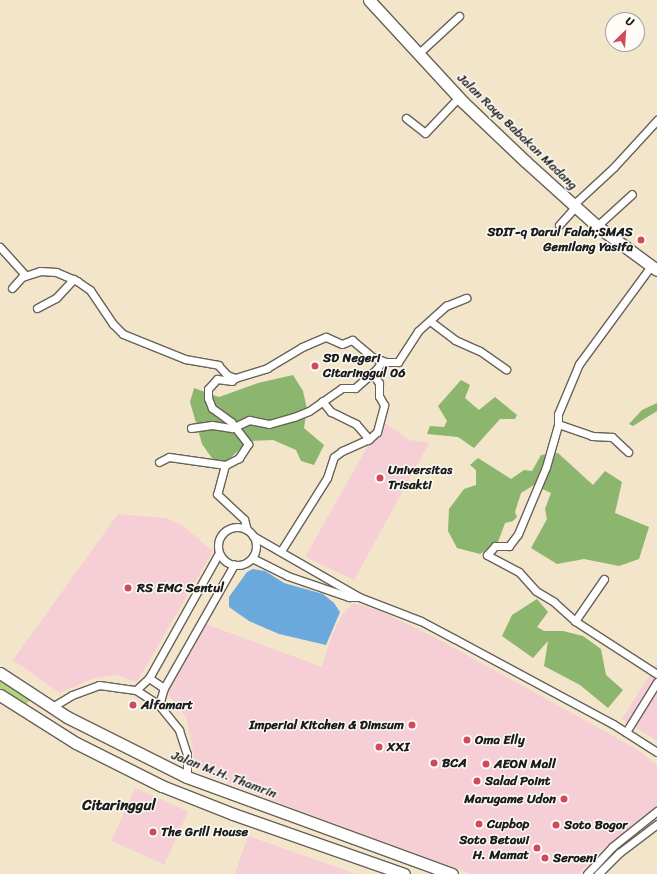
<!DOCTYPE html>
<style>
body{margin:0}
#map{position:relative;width:657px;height:874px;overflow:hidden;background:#f3e5ca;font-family:Sriracha,sans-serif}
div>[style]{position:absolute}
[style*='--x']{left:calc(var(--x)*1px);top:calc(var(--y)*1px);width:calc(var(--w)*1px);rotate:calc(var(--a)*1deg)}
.built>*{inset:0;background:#f6cfd6;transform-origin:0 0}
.green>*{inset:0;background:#b0d57e}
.forest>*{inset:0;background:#8cb66d}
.water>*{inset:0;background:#6ba9dd}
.roads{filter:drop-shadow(1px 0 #676259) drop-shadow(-1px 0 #676259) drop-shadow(0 1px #676259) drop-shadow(0 -1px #676259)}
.minor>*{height:7px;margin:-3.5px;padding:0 3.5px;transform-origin:3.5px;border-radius:3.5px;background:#fff}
.minor>.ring{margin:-3.5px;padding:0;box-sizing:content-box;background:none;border:7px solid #fff;border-radius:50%}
.primary>*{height:11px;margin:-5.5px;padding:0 5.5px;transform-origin:5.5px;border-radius:5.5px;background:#fff}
.dots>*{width:11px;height:11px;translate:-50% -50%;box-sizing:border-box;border:2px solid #fdfcf7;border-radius:50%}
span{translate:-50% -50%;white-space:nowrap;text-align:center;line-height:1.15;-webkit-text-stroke:3px #fdfcf7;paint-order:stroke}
.street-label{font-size:13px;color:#1c1c1c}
.poi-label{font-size:13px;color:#1c1c1c;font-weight:700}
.right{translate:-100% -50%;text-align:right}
.left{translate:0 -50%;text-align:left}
.quarter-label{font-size:15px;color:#1c1c1c;font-weight:700}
.north{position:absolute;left:605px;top:12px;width:40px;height:40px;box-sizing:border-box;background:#fdfcf7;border:1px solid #a3a29f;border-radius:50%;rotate:25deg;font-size:11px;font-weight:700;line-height:16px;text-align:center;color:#1c1c1c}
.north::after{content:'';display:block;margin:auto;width:14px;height:18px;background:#d1495b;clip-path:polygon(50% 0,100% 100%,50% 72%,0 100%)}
</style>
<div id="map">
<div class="built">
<i style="clip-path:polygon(382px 421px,409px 440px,429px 443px,354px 580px,305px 557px)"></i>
<i style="clip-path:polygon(118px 514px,167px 518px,183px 526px,213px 551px,137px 682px,116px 675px,92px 679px,60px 693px,13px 660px)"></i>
<i style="clip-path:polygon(353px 603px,378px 610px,436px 638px,635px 748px,657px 765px,657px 809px,600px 851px,579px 874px,472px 874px,279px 803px,202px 772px,195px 762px,186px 717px,167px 693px,206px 624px,322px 667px,332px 635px,342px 615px)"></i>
<i style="clip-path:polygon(657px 663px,657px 741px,622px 719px)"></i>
<i style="left:135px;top:788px;width:58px;height:58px;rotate:24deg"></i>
<i style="clip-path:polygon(248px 836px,356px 874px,235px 874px)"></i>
</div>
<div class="green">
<i style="clip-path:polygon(0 677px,32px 699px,26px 704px,28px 708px,0 690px)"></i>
</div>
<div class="forest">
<i style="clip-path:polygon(293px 375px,303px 391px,307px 409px,304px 428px,324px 445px,314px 465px,301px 461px,296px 450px,273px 440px,249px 441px,226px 462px,214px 461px,202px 444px,190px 402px,194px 388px,219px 397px,258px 383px)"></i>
<i style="clip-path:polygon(461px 380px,470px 385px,465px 398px,479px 410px,495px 397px,517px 415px,515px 419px,500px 419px,474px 448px,458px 437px,427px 434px,430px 426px,444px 427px,447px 421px,438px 406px)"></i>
<i style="clip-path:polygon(657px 403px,657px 411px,633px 426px,629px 424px,642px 410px)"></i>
<i style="clip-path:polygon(558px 453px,593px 485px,605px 471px,622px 482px,615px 513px,649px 527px,639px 559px,619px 566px,584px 559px,557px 564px,531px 548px,547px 519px,545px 509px,551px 493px,534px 485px,521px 493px,515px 512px,517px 517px,513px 521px,505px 523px,498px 542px,480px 554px,457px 548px,448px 531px,449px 509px,464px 489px,476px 485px,476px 470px,470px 465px,478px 458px,511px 479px,524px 470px,532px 471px,541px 455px)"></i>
<i style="clip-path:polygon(537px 599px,548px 612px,537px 627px,544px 631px,563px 631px,583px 636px,601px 649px,606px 675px,623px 690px,608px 708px,580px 685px,544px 666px,548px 641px,533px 658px,502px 636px,512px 615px)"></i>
</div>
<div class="water">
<i style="clip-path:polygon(253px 569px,265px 571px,284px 583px,323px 594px,334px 603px,340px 612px,326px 645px,279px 634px,249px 621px,229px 607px,229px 597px,247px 572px)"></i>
</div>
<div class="roads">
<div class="minor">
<i style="--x:418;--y:54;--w:56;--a:-42.8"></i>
<i style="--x:406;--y:118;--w:24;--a:38"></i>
<i style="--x:425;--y:133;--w:50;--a:-46.6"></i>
<i style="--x:573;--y:205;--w:56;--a:-42.8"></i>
<i style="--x:614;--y:167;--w:64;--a:-47.5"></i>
<i style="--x:559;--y:225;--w:24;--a:-48"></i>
<i style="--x:597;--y:226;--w:47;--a:-42.4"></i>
<i style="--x:0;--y:247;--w:38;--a:48"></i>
<i style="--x:651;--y:266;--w:122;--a:126.3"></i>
<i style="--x:579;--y:364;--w:54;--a:112.8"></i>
<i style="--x:558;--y:414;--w:11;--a:90"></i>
<i style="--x:558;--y:425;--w:44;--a:105.9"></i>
<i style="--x:546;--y:467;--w:73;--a:112.7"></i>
<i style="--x:518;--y:534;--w:15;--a:127"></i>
<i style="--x:509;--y:546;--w:14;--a:180"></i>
<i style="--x:495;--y:546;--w:12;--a:132"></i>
<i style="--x:487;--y:555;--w:36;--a:28"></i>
<i style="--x:519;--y:572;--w:25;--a:48"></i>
<i style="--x:536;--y:591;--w:21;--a:31"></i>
<i style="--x:554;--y:602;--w:28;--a:42"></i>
<i style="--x:575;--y:621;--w:98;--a:32.9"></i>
<i style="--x:12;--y:288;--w:15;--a:-48"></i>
<i style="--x:22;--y:277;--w:19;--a:-18"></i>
<i style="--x:40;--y:271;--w:16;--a:4"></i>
<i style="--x:56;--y:272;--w:23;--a:23"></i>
<i style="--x:77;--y:281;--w:16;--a:35"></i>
<i style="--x:90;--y:290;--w:41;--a:55.9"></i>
<i style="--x:113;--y:324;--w:14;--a:45"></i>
<i style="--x:123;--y:334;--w:67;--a:22"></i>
<i style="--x:185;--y:359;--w:34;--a:10"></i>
<i style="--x:218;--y:365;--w:13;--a:48"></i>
<i style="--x:227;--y:375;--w:9;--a:21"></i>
<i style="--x:235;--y:378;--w:34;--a:-17"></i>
<i style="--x:267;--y:368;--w:41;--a:-31"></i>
<i style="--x:302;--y:347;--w:26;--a:-23"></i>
<i style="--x:326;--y:337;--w:17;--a:24"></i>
<i style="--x:342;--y:344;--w:11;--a:-22"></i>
<i style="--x:352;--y:340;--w:26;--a:40"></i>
<i style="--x:372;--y:357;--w:15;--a:20"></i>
<i style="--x:386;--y:362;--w:12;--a:0"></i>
<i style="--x:398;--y:362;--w:37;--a:-57"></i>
<i style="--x:418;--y:331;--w:38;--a:-42"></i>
<i style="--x:446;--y:306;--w:22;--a:-22"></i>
<i style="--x:37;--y:308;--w:21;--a:-28"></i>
<i style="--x:56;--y:298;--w:26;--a:-47"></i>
<i style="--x:430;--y:321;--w:31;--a:37"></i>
<i style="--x:455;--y:340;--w:27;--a:24"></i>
<i style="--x:480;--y:351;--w:32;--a:35"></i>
<i style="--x:232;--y:381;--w:15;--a:-172"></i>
<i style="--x:217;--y:379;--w:13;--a:132"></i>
<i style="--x:208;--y:389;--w:9;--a:90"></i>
<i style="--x:208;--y:398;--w:11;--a:68"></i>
<i style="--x:212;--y:408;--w:24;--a:36"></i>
<i style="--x:231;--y:422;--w:28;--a:52"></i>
<i style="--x:248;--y:444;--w:17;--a:123"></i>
<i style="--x:239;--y:458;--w:16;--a:153"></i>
<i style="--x:225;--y:465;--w:30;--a:105"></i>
<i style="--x:217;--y:494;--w:37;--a:43"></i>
<i style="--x:244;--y:519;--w:11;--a:75"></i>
<i style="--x:558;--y:424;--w:36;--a:19"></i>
<i style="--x:592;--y:436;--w:20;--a:3"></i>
<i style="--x:612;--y:437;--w:22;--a:43"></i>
<i style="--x:191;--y:428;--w:21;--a:-8"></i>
<i style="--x:212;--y:425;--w:20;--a:9"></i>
<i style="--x:232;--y:428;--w:19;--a:-25"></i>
<i style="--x:249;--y:420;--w:20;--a:11"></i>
<i style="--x:269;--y:424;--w:26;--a:-16"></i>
<i style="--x:294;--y:417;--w:16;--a:-22"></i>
<i style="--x:309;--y:411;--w:40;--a:-34.9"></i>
<i style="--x:342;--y:388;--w:13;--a:0"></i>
<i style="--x:355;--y:388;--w:28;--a:-41"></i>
<i style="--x:376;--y:370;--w:11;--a:-56"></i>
<i style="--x:368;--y:440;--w:12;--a:-42"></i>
<i style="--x:377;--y:432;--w:28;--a:-75"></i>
<i style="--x:384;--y:405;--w:10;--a:-119"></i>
<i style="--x:379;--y:396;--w:13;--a:-90"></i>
<i style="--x:379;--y:383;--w:12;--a:-125"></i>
<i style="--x:159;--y:462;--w:11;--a:-27"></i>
<i style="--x:169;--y:457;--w:57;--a:8.1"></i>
<i class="ring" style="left:218px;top:527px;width:31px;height:31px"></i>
<i style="--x:253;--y:536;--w:122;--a:29.9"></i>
<i style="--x:359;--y:597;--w:66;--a:21.2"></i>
<i style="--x:421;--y:621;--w:38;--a:28"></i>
<i style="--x:455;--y:639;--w:179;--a:28.3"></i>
<i style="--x:613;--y:724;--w:52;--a:32.5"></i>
<i style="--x:281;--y:551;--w:86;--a:-57.8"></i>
<i style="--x:327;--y:478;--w:22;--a:-72"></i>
<i style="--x:334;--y:457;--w:10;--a:-37"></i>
<i style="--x:342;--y:451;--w:30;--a:-24"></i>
<i style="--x:369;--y:439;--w:20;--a:-131"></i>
<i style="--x:356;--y:424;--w:28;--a:-154"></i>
<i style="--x:331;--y:412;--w:14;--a:-129"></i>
<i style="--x:252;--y:558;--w:40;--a:26.6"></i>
<i style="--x:288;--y:576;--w:65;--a:19"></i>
<i style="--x:349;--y:597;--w:10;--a:0"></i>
<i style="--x:575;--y:621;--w:51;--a:-55.4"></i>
<i style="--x:149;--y:678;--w:18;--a:34"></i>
<i style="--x:136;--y:690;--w:18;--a:-43"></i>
<i style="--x:149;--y:678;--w:143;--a:-60.8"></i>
<i style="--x:159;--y:705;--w:18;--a:-74"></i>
<i style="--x:164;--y:688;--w:142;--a:-60.4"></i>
<i style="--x:52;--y:707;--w:23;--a:-31"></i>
<i style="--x:72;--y:695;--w:29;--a:-20"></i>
<i style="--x:99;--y:685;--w:37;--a:8"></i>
<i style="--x:136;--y:690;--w:27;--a:33"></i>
<i style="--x:159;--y:705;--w:32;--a:51"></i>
<i style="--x:179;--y:730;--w:25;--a:72"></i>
<i style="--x:187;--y:754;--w:23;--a:90"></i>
<i style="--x:626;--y:732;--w:59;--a:-58.2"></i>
<i style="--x:587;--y:874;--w:37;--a:-47"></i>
<i style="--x:612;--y:847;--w:58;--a:-38.7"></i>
<i style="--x:598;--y:874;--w:30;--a:-45"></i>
<i style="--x:619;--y:853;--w:48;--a:-37.3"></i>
</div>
<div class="primary">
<i style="--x:369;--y:0;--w:139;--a:47.3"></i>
<i style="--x:463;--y:102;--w:86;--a:43.6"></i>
<i style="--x:525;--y:161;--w:97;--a:42.1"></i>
<i style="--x:597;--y:226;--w:74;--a:36.3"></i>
<i style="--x:0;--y:673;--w:80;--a:33.3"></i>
<i style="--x:67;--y:717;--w:134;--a:26.6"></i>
<i style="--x:187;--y:777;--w:282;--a:20.1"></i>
<i style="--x:0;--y:695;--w:90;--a:32.3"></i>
<i style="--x:76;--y:743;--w:96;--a:26.6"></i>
<i style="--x:162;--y:786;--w:76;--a:21.5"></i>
<i style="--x:233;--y:814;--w:181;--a:19.3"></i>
</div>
</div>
<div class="dots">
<i style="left:641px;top:240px;background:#d1495b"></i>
<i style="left:315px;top:366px;background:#d1495b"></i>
<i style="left:380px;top:478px;background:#d1495b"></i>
<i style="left:128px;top:588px;background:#d1495b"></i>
<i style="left:133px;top:705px;background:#d1495b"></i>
<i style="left:412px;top:725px;background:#d1495b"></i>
<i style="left:467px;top:740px;background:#d1495b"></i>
<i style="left:379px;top:747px;background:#d1495b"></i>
<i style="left:434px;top:763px;background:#d1495b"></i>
<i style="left:486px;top:764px;background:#d1495b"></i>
<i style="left:477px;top:781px;background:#d1495b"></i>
<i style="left:564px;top:799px;background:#d1495b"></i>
<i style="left:479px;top:824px;background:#d1495b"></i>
<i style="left:556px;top:825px;background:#d1495b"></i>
<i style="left:153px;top:832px;background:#d1495b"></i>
<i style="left:537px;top:848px;background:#d1495b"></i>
<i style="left:545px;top:858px;background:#d1495b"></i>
</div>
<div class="street-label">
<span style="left:517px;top:132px;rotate:44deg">Jalan Raya Babakan Madang</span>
<span style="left:224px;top:775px;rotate:21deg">Jalan M.H. Thamrin</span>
</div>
<div class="poi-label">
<span class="right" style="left:633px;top:240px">SDIT-q Darul Falah;SMAS<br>Gemilang Yasifa</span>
<span class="left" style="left:323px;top:366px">SD Negeri<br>Citaringgul 06</span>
<span class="left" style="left:388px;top:478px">Universitas<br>Trisakti</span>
<span class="left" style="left:137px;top:588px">RS EMC Sentul</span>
<span class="left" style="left:141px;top:705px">Alfamart</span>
<span class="right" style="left:404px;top:725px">Imperial Kitchen &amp; Dimsum</span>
<span class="left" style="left:475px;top:740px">Oma Elly</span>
<span class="left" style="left:387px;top:747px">XXI</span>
<span class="left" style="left:442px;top:763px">BCA</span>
<span class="left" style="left:494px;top:764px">AEON Mall</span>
<span class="left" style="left:485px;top:781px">Salad Point</span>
<span class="right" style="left:556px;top:799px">Marugame Udon</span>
<span class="left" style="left:487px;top:824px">Cupbop</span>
<span class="left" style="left:564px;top:825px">Soto Bogor</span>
<span class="left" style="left:161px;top:832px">The Grill House</span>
<span class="right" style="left:529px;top:848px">Soto Betawi<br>H. Mamat</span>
<span class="left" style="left:553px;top:858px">Seroeni</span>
</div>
<div class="quarter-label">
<span style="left:119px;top:806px">Citaringgul</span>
</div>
<div class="north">U</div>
</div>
